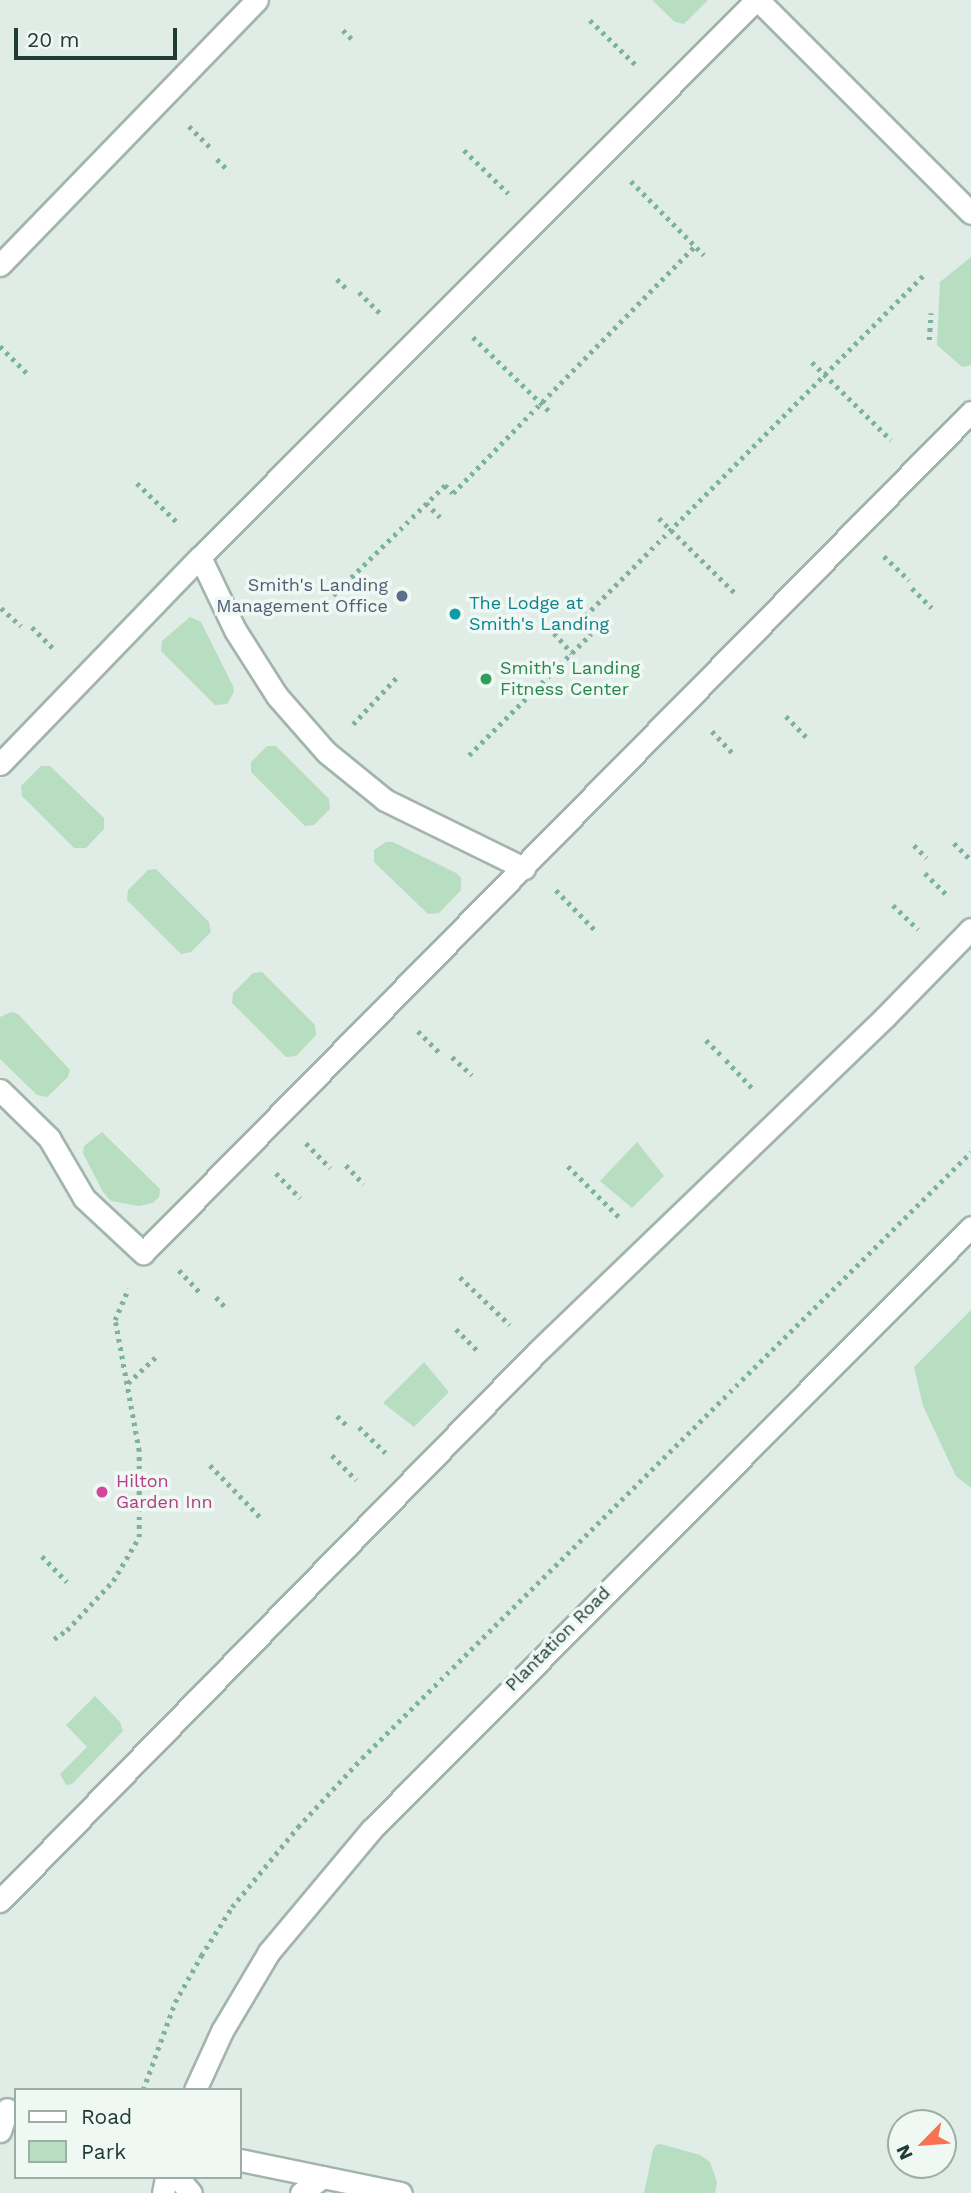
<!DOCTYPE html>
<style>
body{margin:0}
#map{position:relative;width:971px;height:2193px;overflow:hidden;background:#e0ece6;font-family:"Work Sans",sans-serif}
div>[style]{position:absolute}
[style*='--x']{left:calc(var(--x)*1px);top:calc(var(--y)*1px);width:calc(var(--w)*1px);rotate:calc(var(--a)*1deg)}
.green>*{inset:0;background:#b7dec0}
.path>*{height:4.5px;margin-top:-2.25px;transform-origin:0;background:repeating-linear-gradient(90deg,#7eb19e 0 3.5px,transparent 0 8.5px)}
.roads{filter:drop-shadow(2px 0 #a3b4ad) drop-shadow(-2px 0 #a3b4ad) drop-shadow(0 2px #a3b4ad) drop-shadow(0 -2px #a3b4ad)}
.service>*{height:21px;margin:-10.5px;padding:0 10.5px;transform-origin:10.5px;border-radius:10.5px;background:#fff}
.minor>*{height:21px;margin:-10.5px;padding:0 10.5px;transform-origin:10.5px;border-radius:10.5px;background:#fff}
.dots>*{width:19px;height:19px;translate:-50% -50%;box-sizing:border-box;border:4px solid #f0f8f4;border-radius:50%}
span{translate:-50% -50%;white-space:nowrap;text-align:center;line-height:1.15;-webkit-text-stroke:7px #f0f8f4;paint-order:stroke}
.service-label{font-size:18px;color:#4e5e75}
.right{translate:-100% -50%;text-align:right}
.culture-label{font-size:18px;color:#0d838f}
.left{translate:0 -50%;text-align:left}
.leisure-label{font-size:18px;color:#27864d}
.hotel-label{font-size:18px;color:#b23c85}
.street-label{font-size:18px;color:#203c33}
.legend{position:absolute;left:14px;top:2088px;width:228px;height:91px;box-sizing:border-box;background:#f0f8f4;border:2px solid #9dada7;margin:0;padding:9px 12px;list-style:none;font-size:21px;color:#203c33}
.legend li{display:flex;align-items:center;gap:14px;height:35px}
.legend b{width:35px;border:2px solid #9dada7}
.north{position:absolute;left:887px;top:2109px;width:70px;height:70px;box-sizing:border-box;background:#f0f8f4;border:2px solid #9dada7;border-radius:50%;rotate:245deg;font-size:19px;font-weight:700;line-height:28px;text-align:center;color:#203c33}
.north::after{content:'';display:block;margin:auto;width:24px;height:32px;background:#f87151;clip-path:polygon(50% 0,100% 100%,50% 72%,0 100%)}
.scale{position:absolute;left:14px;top:28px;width:163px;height:32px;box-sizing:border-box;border:4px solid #203c33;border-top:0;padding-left:9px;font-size:21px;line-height:24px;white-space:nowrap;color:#203c33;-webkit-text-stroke:5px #f0f8f4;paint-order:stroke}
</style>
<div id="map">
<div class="green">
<i style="clip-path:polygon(652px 0,708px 0,684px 24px,675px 22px)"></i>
<i style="clip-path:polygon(971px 257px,971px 365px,962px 367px,937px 345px,940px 282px)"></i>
<i style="clip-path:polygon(190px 617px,201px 622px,233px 686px,234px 692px,227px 704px,215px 705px,161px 651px,162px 641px)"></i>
<i style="clip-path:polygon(267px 746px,276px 746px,329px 799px,330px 809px,314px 825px,305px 826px,251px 772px,251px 762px)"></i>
<i style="clip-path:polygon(41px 766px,50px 766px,104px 818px,104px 829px,86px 848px,74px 848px,22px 796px,21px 786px)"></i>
<i style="clip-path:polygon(386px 842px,393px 842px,456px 873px,461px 878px,461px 890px,439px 913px,428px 914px,374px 862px,374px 850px)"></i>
<i style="clip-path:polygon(156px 869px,209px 922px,211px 932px,191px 952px,181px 954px,127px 900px,128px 890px,148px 870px)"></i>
<i style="clip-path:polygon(262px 972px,315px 1025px,316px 1035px,296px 1056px,286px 1057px,232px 1003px,233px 993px,253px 973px)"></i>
<i style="clip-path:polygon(11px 1012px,18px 1014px,70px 1070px,68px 1077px,47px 1097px,37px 1095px,0 1059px,0 1017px)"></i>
<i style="clip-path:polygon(102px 1132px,160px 1189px,159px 1197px,153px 1203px,139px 1206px,111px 1201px,103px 1192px,83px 1153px,84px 1146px)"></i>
<i style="clip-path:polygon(637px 1142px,664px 1176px,632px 1208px,600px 1181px)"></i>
<i style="clip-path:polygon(971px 1310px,971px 1488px,956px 1476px,923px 1406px,914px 1367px)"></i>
<i style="clip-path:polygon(424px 1362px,449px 1392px,414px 1427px,383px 1403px)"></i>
<i style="clip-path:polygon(95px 1696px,120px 1722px,123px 1731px,72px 1784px,66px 1785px,60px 1774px,87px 1747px,66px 1725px)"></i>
<i style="clip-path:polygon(661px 2144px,700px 2155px,710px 2162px,717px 2182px,715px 2193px,644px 2193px,653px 2150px,656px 2145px)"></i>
</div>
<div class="path">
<i style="--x:590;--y:20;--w:66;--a:44.4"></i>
<i style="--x:343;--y:30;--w:16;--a:45"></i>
<i style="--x:189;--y:126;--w:34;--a:45"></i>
<i style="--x:464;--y:150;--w:62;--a:44.3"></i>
<i style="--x:217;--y:159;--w:17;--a:45"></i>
<i style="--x:631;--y:181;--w:104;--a:45.4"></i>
<i style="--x:337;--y:279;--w:16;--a:45"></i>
<i style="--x:359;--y:292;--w:34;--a:45"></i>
<i style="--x:473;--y:337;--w:107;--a:44.2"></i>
<i style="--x:929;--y:340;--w:27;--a:-86"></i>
<i style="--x:0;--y:346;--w:41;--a:45"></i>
<i style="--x:812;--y:362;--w:111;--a:44.6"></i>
<i style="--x:137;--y:483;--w:59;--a:44.3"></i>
<i style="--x:426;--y:503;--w:20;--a:45"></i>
<i style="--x:659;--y:518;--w:108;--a:44.6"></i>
<i style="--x:884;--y:556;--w:35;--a:44"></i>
<i style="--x:912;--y:588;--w:28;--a:45"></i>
<i style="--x:321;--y:607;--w:174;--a:-44.5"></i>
<i style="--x:445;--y:485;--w:11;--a:45"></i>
<i style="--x:453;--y:493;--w:346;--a:-45.6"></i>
<i style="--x:1;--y:608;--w:27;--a:42"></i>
<i style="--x:32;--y:627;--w:34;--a:45"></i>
<i style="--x:554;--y:633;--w:27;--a:48"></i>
<i style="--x:786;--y:716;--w:29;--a:46"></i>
<i style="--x:353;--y:724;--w:63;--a:-46.9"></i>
<i style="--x:712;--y:731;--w:34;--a:47"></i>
<i style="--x:469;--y:755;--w:172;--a:-44.8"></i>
<i style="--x:591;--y:634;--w:17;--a:-135"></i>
<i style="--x:579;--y:622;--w:489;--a:-45.2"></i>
<i style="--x:954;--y:843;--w:24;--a:45"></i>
<i style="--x:914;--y:845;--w:18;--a:45"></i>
<i style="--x:925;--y:873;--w:34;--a:45"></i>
<i style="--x:556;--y:890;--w:59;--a:45.7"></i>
<i style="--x:893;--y:905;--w:35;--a:44"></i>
<i style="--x:418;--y:1031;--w:34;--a:45"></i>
<i style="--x:706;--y:1040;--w:21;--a:45"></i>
<i style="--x:452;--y:1057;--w:27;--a:42"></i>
<i style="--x:726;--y:1060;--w:41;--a:47"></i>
<i style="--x:306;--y:1143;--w:35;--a:46"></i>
<i style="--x:346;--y:1165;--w:26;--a:47"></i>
<i style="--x:568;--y:1166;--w:72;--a:45"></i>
<i style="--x:276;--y:1173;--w:35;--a:46"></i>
<i style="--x:179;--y:1270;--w:34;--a:47"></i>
<i style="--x:460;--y:1277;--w:69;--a:43.8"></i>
<i style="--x:216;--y:1297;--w:16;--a:47"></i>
<i style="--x:456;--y:1329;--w:34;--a:45"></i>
<i style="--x:128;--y:1383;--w:42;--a:-43.1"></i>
<i style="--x:337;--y:1416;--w:16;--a:43"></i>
<i style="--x:359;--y:1427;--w:37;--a:44"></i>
<i style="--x:332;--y:1455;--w:35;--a:46"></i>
<i style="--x:210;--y:1465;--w:74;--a:46.1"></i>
<i style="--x:42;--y:1556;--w:36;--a:46"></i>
<i style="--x:54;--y:1639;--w:16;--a:-35"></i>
<i style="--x:67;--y:1630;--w:67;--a:-46.8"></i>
<i style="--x:113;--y:1581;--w:51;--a:-59.4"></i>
<i style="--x:139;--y:1537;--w:86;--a:-90"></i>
<i style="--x:139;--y:1451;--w:133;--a:-100.4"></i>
<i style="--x:115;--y:1320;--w:34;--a:-67"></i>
<i style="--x:143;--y:2090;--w:94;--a:-70"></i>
<i style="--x:175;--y:2002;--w:53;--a:-60.5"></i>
<i style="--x:201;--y:1956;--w:58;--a:-57.7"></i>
<i style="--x:232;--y:1907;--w:104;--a:-50.5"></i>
<i style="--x:298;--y:1827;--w:94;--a:-47.2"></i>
<i style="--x:362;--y:1758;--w:859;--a:-44.86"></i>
</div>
<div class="roads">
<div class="service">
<i style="--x:758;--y:0;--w:301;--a:45"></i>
<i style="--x:0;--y:265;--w:369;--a:-45.9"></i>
<i style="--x:200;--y:557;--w:81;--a:64.4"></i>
<i style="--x:235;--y:630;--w:78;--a:57.5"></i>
<i style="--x:277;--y:696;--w:74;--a:48.8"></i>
<i style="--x:326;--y:752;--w:76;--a:39.1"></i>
<i style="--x:385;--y:800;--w:155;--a:26.1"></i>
<i style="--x:0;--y:764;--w:288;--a:-46"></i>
<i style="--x:200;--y:557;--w:787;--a:-45.05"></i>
<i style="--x:0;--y:1090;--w:69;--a:44.4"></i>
<i style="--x:49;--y:1138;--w:69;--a:59.7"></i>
<i style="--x:84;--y:1198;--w:81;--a:43"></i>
<i style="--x:143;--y:1253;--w:1180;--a:-45.45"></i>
<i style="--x:0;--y:1901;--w:768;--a:-45.63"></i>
<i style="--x:537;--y:1352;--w:483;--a:-43.9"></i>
<i style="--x:885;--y:1017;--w:123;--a:-45.7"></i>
<i style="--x:0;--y:2131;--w:23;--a:-72"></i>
<i style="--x:240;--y:2160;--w:164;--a:11.6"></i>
<i style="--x:177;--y:2177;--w:21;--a:49"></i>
<i style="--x:301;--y:2193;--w:27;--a:-36"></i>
</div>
<div class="minor">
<i style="--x:195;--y:2090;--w:65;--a:-65.4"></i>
<i style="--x:222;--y:2031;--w:92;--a:-59.3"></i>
<i style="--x:269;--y:1952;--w:160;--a:-50.1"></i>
<i style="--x:372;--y:1829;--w:849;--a:-45.14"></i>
<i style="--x:163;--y:2193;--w:16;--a:-79"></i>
</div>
</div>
<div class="dots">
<i style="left:402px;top:596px;background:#5c6f8a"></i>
<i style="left:455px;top:614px;background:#0f9aa8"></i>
<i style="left:486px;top:679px;background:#2e9e5b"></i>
<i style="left:102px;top:1492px;background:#d1479c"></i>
</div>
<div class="service-label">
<span class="right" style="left:388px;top:596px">Smith's Landing<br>Management Office</span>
</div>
<div class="culture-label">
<span class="left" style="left:469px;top:614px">The Lodge at<br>Smith's Landing</span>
</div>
<div class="leisure-label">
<span class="left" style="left:500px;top:679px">Smith's Landing<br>Fitness Center</span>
</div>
<div class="hotel-label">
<span class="left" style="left:116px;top:1492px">Hilton<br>Garden Inn</span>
</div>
<div class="street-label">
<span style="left:558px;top:1639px;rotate:-45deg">Plantation Road</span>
</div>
<ul class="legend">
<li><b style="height:9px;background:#fff"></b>Road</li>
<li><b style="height:19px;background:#b7dec0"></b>Park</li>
</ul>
<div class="north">N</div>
<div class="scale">20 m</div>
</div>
